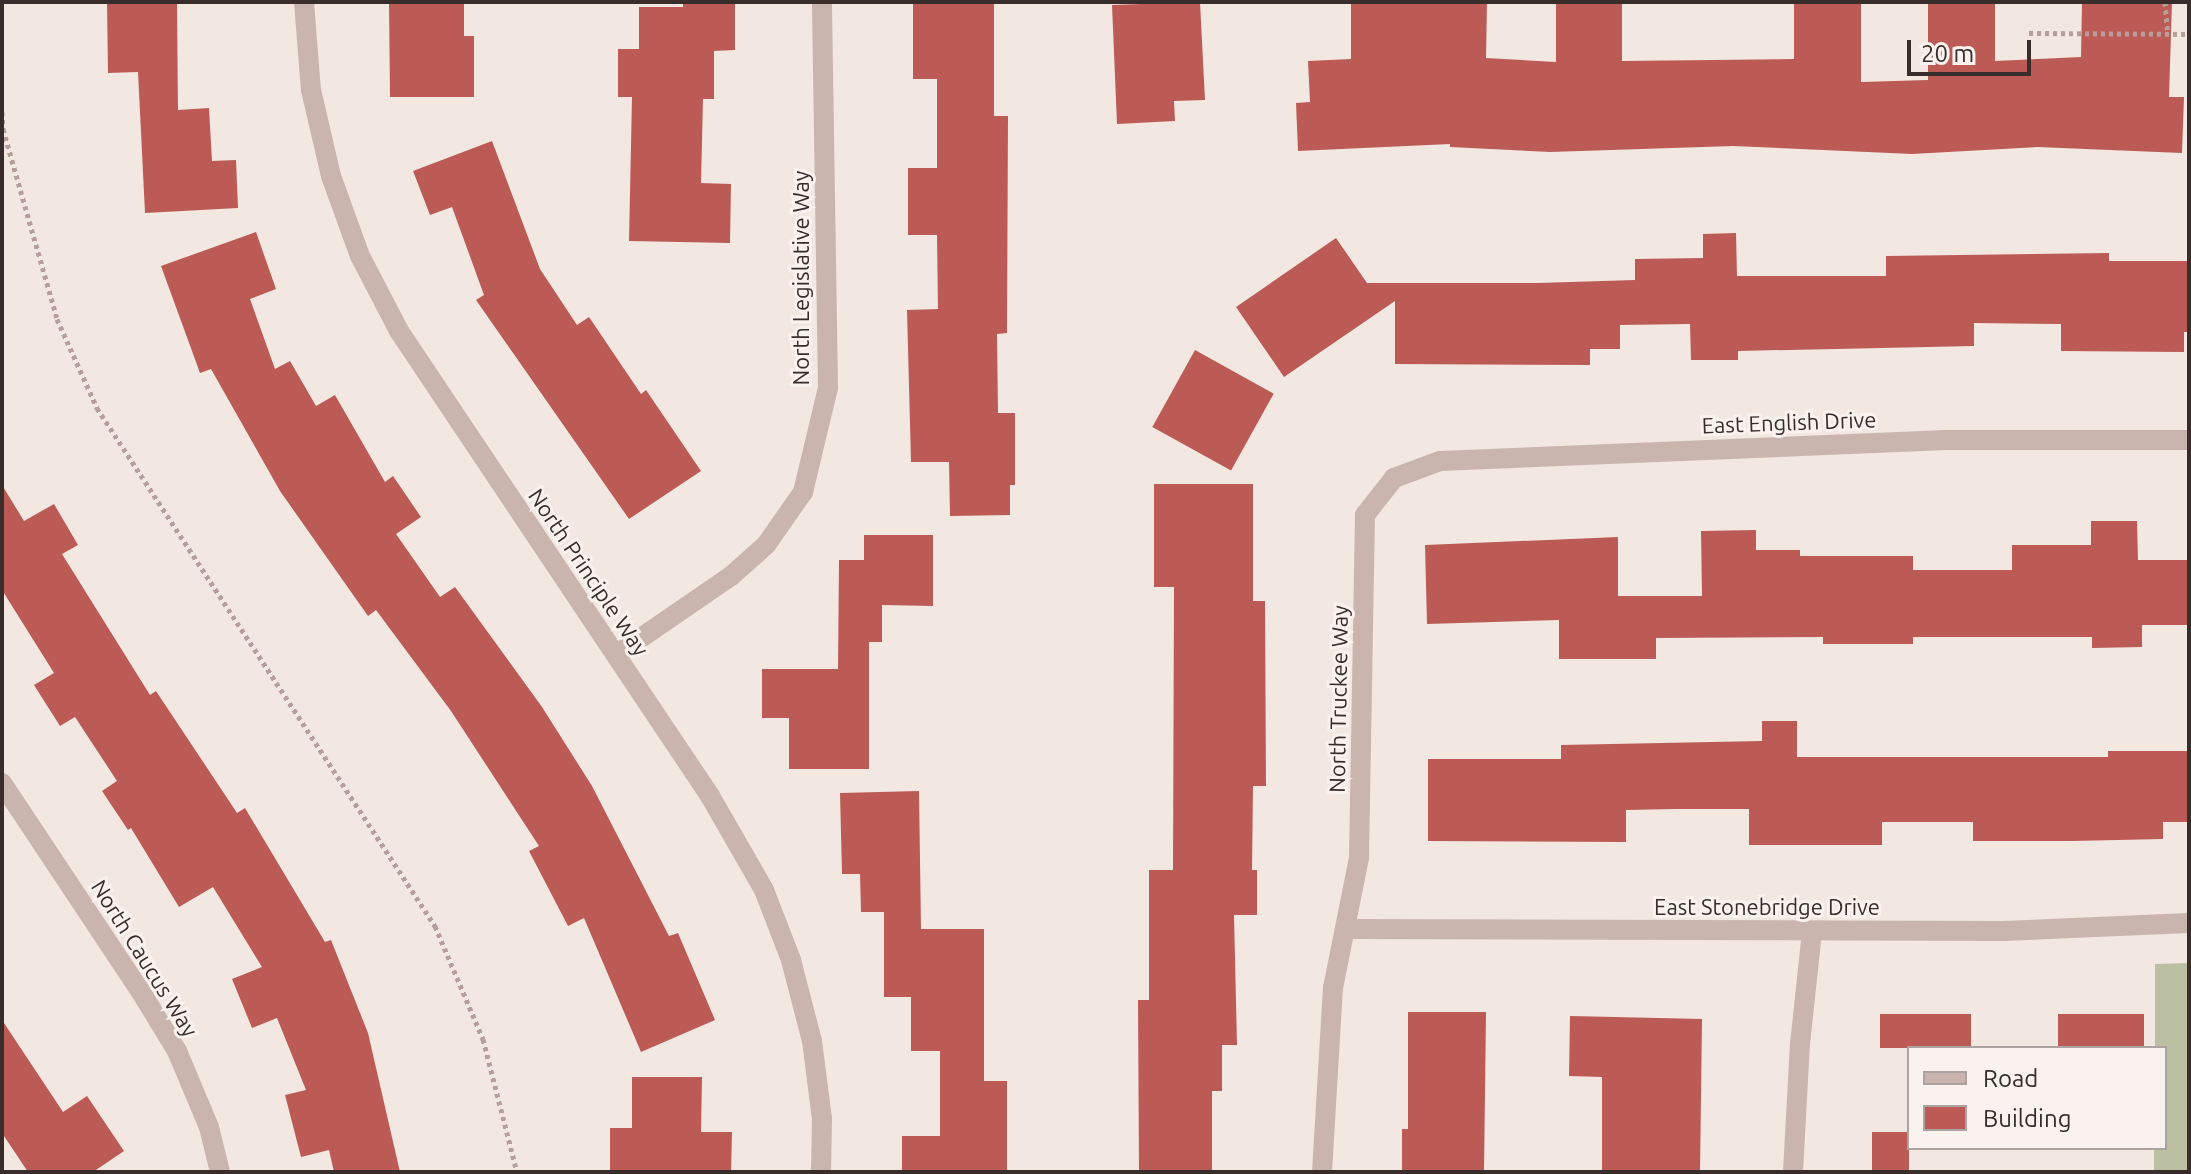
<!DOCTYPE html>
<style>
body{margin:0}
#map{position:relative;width:2191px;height:1174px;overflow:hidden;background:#f2e7e1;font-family:Ubuntu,sans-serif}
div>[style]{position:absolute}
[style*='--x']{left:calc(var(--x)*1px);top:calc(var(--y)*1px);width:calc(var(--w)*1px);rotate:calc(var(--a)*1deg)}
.green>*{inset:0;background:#bbc0a2}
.building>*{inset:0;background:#bc5b55;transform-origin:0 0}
.path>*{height:5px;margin-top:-2.5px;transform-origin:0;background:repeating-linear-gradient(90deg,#b59f98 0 4px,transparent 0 8px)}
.minor>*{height:20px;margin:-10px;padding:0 10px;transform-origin:10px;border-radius:10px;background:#c9b5ae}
span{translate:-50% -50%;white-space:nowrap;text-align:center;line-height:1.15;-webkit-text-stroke:6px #f9f2ee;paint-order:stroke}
.street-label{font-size:22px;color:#382d2b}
.frame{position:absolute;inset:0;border:4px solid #382d2b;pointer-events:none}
.legend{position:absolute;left:1907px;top:1046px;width:260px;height:104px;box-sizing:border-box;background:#f9f2ee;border:2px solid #aca3a0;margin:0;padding:10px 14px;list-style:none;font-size:24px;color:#382d2b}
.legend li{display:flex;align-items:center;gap:16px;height:40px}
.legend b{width:40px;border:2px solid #aca3a0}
.scale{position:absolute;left:1907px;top:40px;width:124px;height:36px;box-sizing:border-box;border:4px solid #382d2b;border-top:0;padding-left:10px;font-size:24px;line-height:28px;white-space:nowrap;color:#382d2b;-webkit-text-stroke:6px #f9f2ee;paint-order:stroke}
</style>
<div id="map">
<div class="green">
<i style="clip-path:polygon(2189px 963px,2189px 1172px,2154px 1172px,2154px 1148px,2165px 1148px,2165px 1048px,2155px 1048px,2155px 964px)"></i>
</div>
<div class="building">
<i style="clip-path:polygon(107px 2px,177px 2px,178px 110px,209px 108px,212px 161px,236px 160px,238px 208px,145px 213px,138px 72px,108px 73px)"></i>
<i style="clip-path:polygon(389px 2px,464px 2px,464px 36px,474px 36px,474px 97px,390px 97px)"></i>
<i style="clip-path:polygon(683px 2px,735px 2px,735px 50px,714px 51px,714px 99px,703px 99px,701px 183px,731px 184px,730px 243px,629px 241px,632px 97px,618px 97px,618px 49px,639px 49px,639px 7px,683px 7px)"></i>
<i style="clip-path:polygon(913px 2px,994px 2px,994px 116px,1008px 116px,1007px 333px,997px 334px,998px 413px,1015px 413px,1015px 485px,1010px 485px,1010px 515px,950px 516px,949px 462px,911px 462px,907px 310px,938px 309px,937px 235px,908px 235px,908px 168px,937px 168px,937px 79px,913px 79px)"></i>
<i style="clip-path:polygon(1200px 2px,1205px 100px,1174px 101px,1175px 121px,1117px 124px,1112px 5px)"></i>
<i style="clip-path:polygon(1351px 2px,1487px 2px,1486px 58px,1556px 62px,1556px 2px,1622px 2px,1622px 61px,1794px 59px,1794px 2px,1861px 2px,1861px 82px,1928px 80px,1928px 2px,1995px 2px,1995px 61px,2081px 57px,2082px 2px,2172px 2px,2169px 97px,2184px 97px,2182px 153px,2038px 147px,1912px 154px,1733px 146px,1550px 152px,1450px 147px,1450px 144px,1298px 151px,1296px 103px,1310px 102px,1308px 61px,1351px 59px)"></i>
<i style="clip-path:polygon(492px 141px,540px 269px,577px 325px,589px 317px,641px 394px,646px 390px,701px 471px,629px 519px,476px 300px,484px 295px,452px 207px,430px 215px,413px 171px)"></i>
<i style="clip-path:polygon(256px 232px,276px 289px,250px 299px,275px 369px,290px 361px,316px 406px,335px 395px,385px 482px,393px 476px,421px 517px,396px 534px,440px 597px,455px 587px,542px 707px,592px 786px,669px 936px,678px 933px,715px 1020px,641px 1052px,584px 918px,568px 926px,529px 851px,539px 846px,451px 711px,376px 610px,368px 616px,280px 491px,211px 369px,200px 373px,161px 266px)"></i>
<i style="clip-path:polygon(1736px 233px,1737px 276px,1886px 276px,1886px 256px,2109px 253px,2109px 261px,2189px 261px,2189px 332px,2184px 332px,2184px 352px,2061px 351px,2061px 324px,1974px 323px,1974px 346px,1738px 351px,1738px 360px,1691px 360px,1690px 324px,1620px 325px,1620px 349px,1590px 349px,1590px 365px,1395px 364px,1395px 301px,1284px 377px,1236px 307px,1336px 238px,1367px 283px,1538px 283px,1635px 280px,1635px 259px,1703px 258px,1703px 234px)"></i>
<i style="left:1195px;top:350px;width:90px;height:88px;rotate:29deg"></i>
<i style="clip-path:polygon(1154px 484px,1253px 484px,1253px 601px,1265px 601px,1266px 786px,1253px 786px,1252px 870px,1257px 870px,1257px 915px,1234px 915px,1237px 1045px,1222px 1045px,1222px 1091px,1212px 1091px,1212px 1172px,1139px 1172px,1138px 1000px,1149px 1000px,1149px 870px,1173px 870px,1174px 587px,1154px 587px)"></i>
<i style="clip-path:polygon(2px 485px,24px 521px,54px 504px,78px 545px,62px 554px,150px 695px,156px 691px,237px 813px,245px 808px,325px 942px,331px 940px,368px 1033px,400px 1172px,334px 1172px,329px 1150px,301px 1157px,285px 1095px,306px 1090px,277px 1018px,252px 1028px,232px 979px,262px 967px,213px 887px,179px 907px,131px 828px,128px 830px,102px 791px,117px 781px,75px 717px,60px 726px,34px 685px,54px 673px,2px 590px)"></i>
<i style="clip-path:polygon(2091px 521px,2137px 521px,2138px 560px,2189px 560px,2189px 625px,2142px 625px,2142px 647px,2092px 648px,2092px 637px,1913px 637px,1913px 644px,1823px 644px,1823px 637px,1656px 638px,1656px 659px,1559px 659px,1559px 620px,1427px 624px,1425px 545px,1618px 537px,1618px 596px,1702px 596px,1701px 531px,1756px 530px,1756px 550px,1800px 550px,1800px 556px,1913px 556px,1913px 570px,2012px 570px,2012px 545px,2091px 545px)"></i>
<i style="clip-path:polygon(864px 535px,933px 535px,933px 606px,882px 605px,882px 642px,869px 642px,869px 769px,789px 769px,789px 718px,762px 718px,762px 669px,838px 669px,839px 560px,864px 560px)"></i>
<i style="clip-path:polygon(1762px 721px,1797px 721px,1797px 757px,2108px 757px,2108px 751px,2189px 751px,2189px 822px,2163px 822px,2163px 839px,2072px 841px,1973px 841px,1973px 822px,1882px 822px,1882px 845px,1749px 845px,1749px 809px,1676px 809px,1626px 810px,1626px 842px,1428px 841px,1428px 759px,1561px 759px,1561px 745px,1762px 741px)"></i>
<i style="clip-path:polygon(919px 791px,921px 929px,984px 929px,984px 1081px,1007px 1081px,1007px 1172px,902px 1172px,902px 1136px,940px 1136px,940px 1051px,911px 1051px,911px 997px,884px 997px,884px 912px,861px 912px,860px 874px,842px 874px,840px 793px)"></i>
<i style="clip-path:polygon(1408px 1012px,1486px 1012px,1484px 1172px,1402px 1172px,1402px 1129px,1408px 1129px)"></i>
<i style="left:1880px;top:1014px;width:91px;height:34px"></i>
<i style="left:2058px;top:1014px;width:86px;height:34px"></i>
<i style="clip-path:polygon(1570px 1016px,1702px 1019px,1700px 1172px,1602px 1172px,1602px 1077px,1569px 1076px)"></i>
<i style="clip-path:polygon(2px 1020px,63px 1112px,87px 1096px,124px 1151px,93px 1172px,28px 1172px,2px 1133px)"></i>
<i style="clip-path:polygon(632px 1077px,702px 1077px,701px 1132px,732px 1132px,731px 1172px,610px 1172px,610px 1128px,632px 1128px)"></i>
<i style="left:1872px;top:1132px;width:37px;height:40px"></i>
</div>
<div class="path">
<i style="--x:2165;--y:2;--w:32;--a:85"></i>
<i style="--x:2029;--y:33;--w:160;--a:0.4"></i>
<i style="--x:2;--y:112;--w:17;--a:87"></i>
<i style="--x:3;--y:129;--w:198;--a:74.1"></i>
<i style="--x:57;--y:319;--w:98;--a:65.8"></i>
<i style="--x:97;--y:408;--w:619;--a:56.88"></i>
<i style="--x:435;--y:926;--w:123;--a:67"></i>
<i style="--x:483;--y:1039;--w:137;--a:75.7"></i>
</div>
<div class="minor">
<i style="--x:304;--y:2;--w:88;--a:85.5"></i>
<i style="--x:311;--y:90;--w:88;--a:76.9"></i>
<i style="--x:331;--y:176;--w:85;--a:70.1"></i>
<i style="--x:360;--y:256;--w:85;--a:62.5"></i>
<i style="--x:399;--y:331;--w:559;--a:56.22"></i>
<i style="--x:710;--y:796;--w:108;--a:60.1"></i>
<i style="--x:764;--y:890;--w:75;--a:68.9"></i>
<i style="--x:791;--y:960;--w:84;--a:75.5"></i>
<i style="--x:812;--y:1041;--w:79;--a:82.7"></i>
<i style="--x:822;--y:1119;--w:53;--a:91.1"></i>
<i style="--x:616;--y:655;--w:140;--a:-34.5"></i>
<i style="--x:731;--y:576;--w:47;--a:-41.5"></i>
<i style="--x:766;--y:545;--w:65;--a:-55.1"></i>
<i style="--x:803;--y:492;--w:107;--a:-76.5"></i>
<i style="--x:828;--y:388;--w:386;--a:-90.9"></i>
<i style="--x:2;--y:783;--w:251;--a:56.4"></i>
<i style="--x:141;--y:992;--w:69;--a:58.6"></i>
<i style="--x:177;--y:1051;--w:82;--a:67.2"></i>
<i style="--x:209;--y:1127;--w:46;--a:76.3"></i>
<i style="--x:1345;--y:929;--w:659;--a:0.17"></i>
<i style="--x:2004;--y:931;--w:185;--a:-2.5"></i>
<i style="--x:1322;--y:1172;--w:184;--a:-86.6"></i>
<i style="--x:1333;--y:988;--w:133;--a:-78.7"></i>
<i style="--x:1359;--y:858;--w:343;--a:-89"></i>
<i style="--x:1365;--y:515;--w:47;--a:-51.9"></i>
<i style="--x:1394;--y:478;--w:49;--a:-20.3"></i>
<i style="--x:1440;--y:461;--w:507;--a:-2.37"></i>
<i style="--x:1947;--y:440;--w:242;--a:0"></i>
<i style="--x:1793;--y:1172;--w:128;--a:-86.9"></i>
<i style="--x:1800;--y:1044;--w:114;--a:-83.9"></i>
</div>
<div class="street-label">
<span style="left:801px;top:278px;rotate:-90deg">North Legislative Way</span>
<span style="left:1789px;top:422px;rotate:-2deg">East English Drive</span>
<span style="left:589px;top:572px;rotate:56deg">North Principle Way</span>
<span style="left:1338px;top:699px;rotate:-89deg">North Truckee Way</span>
<span style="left:1767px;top:907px">East Stonebridge Drive</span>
<span style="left:145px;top:958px;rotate:58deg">North Caucus Way</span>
</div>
<div class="frame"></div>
<ul class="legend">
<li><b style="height:10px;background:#c9b5ae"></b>Road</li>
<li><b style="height:22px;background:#bc5b55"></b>Building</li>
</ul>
<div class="scale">20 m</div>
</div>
